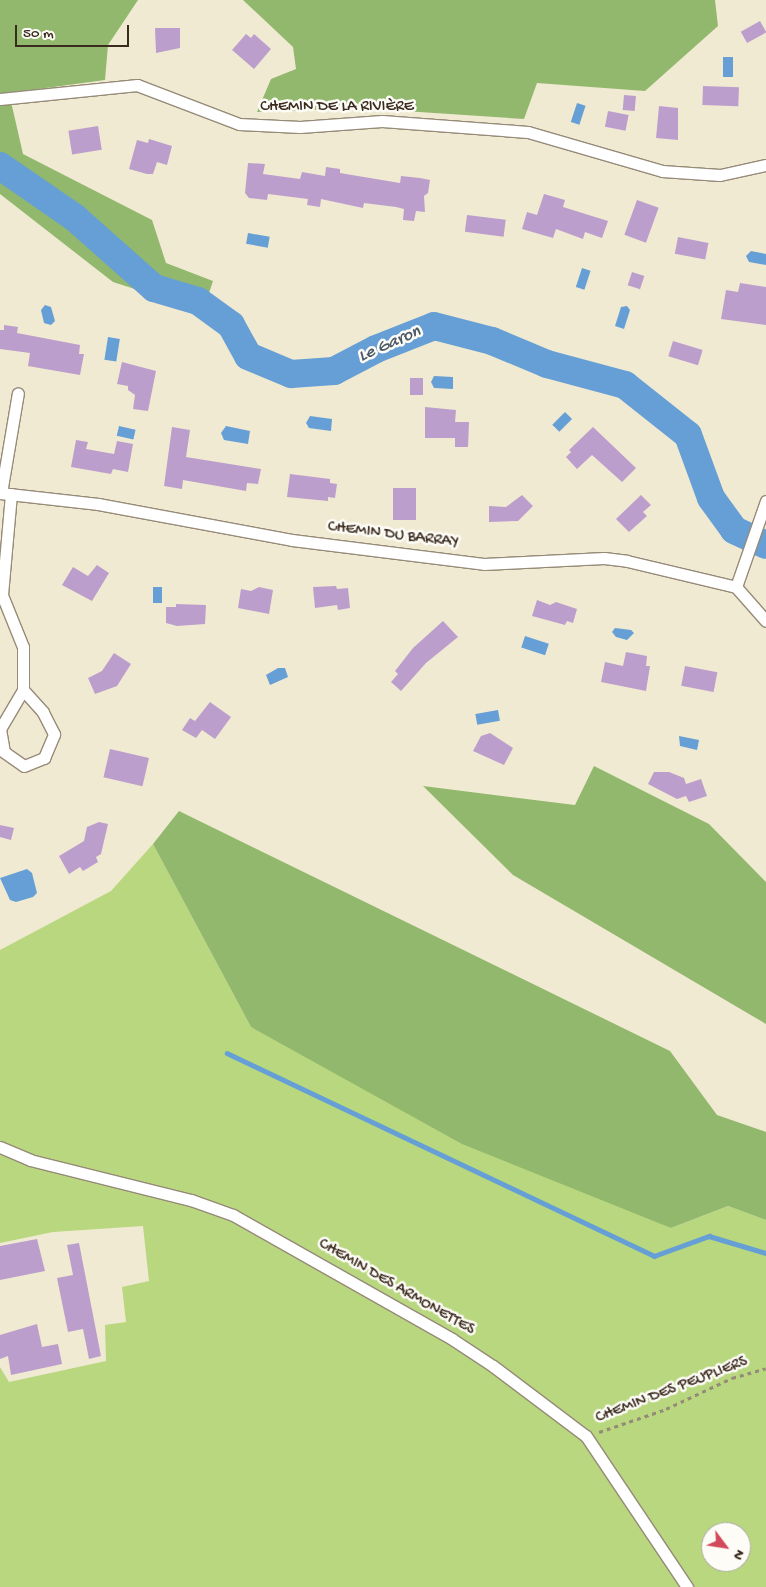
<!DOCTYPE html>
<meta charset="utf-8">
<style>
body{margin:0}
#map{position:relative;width:766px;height:1587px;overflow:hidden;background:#f1ead2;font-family:"Gochi Hand",sans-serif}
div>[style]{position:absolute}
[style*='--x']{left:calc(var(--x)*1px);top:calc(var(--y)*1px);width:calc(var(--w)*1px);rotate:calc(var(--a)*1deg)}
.green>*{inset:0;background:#b8d77e}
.forest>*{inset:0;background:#92b86d}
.water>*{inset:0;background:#669fd5;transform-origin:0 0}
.stream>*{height:4.5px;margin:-2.25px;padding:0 2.25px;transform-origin:2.25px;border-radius:2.25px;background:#669fd5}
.river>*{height:28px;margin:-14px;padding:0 14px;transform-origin:14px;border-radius:14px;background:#669fd5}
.building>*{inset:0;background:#bc9ecc;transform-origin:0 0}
.path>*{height:2.5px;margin-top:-1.25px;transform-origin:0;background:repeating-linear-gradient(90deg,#968a78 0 4px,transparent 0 8px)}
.roads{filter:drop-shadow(1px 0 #968a78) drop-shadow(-1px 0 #968a78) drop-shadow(0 1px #968a78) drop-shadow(0 -1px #968a78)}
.street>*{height:11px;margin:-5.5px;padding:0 5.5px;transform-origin:5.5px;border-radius:5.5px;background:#fff}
span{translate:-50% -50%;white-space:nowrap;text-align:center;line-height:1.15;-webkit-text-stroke:5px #fdfcf7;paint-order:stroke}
.street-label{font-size:16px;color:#3b2a1e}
.water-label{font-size:18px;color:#4c5967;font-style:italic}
.north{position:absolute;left:701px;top:1522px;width:50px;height:50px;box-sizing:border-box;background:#fdfcf7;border:1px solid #afa8a0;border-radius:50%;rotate:121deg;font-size:14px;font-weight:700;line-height:20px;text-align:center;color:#3b2a1e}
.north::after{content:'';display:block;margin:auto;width:18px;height:22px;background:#d1495b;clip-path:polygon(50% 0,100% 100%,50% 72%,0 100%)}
.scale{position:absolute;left:15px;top:25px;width:114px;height:22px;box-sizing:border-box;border:2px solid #3b2a1e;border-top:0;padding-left:6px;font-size:15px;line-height:18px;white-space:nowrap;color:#3b2a1e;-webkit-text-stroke:4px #fdfcf7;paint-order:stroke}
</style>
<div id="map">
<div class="green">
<i style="clip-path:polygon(evenodd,153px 844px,251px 1027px,671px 1228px,728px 1206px,766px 1220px,766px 1587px,0 1587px,0 1367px,9px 1382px,106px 1361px,105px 1325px,126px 1322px,122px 1287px,149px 1281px,143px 1226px,53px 1232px,0 1243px,0 950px,111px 891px,153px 844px,711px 1532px,741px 1532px,741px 1562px,711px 1562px,711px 1532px)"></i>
</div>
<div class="forest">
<i style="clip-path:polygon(0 0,138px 0,108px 45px,105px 80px,9px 93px,23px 154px,152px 220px,166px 263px,213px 281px,203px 311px,113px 282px,0 194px)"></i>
<i style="clip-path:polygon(243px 0,715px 0,718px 26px,645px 91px,537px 83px,524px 119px,359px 108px,257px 112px,271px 79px,296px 69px,293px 47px)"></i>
<i style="clip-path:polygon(594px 766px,709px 824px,766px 882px,766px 1024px,513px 875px,423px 786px,575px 805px)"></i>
<i style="clip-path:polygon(179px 811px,670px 1051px,717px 1115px,766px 1132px,766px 1220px,728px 1206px,671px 1228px,462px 1144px,251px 1027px,153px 844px)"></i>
</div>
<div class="water">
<i style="left:723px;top:57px;width:10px;height:20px"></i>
<i style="left:577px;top:103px;width:9px;height:20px;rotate:18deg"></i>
<i style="left:248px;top:233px;width:22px;height:11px;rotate:10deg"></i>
<i style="clip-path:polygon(751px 251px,766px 254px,766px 265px,749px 262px,746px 256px)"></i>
<i style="left:582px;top:268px;width:9px;height:20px;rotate:18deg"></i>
<i style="clip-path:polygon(45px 305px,51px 307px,55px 321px,51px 325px,44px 323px,41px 310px)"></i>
<i style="clip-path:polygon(627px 306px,630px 310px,624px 329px,615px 326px,621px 307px)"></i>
<i style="left:108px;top:337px;width:12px;height:23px;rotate:9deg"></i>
<i style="clip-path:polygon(434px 376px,453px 377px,453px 389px,434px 388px,431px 382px)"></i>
<i style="left:565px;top:412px;width:10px;height:18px;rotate:45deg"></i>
<i style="clip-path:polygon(310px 416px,332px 419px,331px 431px,309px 428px,306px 423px)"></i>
<i style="left:119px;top:426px;width:17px;height:10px;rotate:13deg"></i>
<i style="clip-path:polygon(226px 426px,250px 431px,248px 444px,224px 440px,221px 433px)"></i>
<i style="left:153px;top:587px;width:9px;height:16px"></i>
<i style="clip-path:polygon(615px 628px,631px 630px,634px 633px,627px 640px,616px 637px,612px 632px)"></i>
<i style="left:525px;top:636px;width:25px;height:12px;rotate:18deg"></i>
<i style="clip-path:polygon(278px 668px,285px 668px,288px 677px,270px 685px,266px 675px)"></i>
<i style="left:498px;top:710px;width:11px;height:23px;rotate:80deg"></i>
<i style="clip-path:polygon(679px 736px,699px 740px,697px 750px,680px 746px)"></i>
<i style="clip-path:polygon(27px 869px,32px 873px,37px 893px,33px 897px,16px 902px,10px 900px,0 878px)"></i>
</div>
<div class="stream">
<i style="--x:227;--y:1053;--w:473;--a:25.4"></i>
<i style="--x:654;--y:1256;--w:59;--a:-20"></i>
<i style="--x:709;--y:1236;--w:59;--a:16.6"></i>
</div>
<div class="river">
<i style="--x:0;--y:166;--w:90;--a:34.6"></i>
<i style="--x:74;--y:217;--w:107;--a:41.6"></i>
<i style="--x:154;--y:288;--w:46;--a:16.5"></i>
<i style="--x:198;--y:301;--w:41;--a:36"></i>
<i style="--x:231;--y:325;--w:35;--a:61"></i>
<i style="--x:248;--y:356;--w:47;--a:22.7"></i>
<i style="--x:291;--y:374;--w:43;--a:-4"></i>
<i style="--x:334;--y:371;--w:47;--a:-27.6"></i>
<i style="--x:376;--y:349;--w:62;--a:-21.6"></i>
<i style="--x:434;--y:326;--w:60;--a:14.5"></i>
<i style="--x:492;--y:341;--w:60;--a:22.7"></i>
<i style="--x:547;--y:364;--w:81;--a:15.1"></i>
<i style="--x:625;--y:385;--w:80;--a:38.4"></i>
<i style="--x:688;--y:435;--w:67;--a:69.9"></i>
<i style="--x:711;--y:498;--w:39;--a:54"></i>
<i style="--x:734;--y:530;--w:35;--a:25"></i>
</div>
<div class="building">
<i style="left:760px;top:21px;width:13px;height:22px;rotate:61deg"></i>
<i style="clip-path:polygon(155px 28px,180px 28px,180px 48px,156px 53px)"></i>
<i style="clip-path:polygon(246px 34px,251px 38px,254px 34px,271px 49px,254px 69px,232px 50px)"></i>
<i style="left:703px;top:86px;width:36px;height:19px;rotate:2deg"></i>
<i style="left:624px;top:95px;width:12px;height:15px;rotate:5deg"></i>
<i style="clip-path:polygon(659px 106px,678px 108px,678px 140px,656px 138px)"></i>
<i style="left:608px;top:111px;width:21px;height:16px;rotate:11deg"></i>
<i style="left:98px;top:126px;width:24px;height:30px;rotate:81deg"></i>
<i style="clip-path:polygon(149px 139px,172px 146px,167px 165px,157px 162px,153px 174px,147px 174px,129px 169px,137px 140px,148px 143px)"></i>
<i style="clip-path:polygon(248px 163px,265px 164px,263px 174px,300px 179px,302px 172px,325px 176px,326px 167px,340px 169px,340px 173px,400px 183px,401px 176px,420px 178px,430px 180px,428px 193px,424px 196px,425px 212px,416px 211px,414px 221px,403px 220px,404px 209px,396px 207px,364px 203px,363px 208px,321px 199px,320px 207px,307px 205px,308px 199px,268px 194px,267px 200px,249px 198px,245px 193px)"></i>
<i style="clip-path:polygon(544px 194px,565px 200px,563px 207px,608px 221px,602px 238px,585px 232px,583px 239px,556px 229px,553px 238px,522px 229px,527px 212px,537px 215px)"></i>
<i style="left:637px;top:200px;width:23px;height:37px;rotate:20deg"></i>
<i style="left:467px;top:215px;width:39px;height:17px;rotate:7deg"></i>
<i style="left:678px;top:237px;width:31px;height:17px;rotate:11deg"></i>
<i style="left:632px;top:272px;width:13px;height:14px;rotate:18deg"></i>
<i style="clip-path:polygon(740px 283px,766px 287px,766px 325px,721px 319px,726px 290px,738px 292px)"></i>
<i style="clip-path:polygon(4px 325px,18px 327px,17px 333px,80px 345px,79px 354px,84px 354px,80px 375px,28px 366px,30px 353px,0 349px,0 330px,4px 330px)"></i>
<i style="left:673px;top:341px;width:31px;height:16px;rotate:17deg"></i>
<i style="clip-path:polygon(122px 362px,156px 371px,148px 411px,133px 409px,135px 395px,128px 390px,128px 386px,117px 384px)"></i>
<i style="left:410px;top:378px;width:13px;height:17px"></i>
<i style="clip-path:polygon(425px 407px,456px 410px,455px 422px,469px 422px,468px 447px,455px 447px,455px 438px,425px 438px)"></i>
<i style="clip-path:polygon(172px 427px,190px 430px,186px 457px,261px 469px,258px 484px,247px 483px,246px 491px,183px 480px,182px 489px,164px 486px)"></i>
<i style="clip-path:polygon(593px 427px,636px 468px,622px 482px,592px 455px,577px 469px,566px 457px,571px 452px,569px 450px)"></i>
<i style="clip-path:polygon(76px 440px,88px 442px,86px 449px,114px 454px,117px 441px,133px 444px,128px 472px,113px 469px,111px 474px,71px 467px)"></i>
<i style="clip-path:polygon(290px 474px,330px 479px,330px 483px,337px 484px,335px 498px,328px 497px,328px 501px,287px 497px)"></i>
<i style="left:393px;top:488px;width:23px;height:32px"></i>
<i style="clip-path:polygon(522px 495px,533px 506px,518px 521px,489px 522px,489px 506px,506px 507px)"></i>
<i style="clip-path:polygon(641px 495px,651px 505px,643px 512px,647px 516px,629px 532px,616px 519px)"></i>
<i style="clip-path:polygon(97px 565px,109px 573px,92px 601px,62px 585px,73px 567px,88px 576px)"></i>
<i style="clip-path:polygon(336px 586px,337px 589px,348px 588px,350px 608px,338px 610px,337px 605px,315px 608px,313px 587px)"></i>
<i style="clip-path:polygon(259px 587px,273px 590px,269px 614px,238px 608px,241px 589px,251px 591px)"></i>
<i style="clip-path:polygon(537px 600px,550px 605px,556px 602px,577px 609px,573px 623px,567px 621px,565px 625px,532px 616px)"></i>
<i style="clip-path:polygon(176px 604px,206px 605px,205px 624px,177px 626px,166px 623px,166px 607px,176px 607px)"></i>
<i style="clip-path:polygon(443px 621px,458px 637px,426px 663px,401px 691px,391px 682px,398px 674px,395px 671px,413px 648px)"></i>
<i style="clip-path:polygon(626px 652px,647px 656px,646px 666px,650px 666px,646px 691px,601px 682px,605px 662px,623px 666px)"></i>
<i style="clip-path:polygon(114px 653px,131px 664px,117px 686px,95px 694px,88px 678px,102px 671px)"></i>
<i style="left:685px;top:666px;width:33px;height:20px;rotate:11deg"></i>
<i style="clip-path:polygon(210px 702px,231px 717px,215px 739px,202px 730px,196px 738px,182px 730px,190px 718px,195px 721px)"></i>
<i style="clip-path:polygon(490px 733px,513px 748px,504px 765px,473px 751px,481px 736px)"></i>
<i style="left:110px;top:749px;width:40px;height:29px;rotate:13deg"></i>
<i style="clip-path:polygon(654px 772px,669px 772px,684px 778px,686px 784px,701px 779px,707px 796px,689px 802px,686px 796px,677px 799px,648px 784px)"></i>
<i style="clip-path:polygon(99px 822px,108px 824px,101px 854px,96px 857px,98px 862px,83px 871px,80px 867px,69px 874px,59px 856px,84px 841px,87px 827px)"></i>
<i style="clip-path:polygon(0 825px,14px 828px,11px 840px,0 837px)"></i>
<i style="clip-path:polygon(37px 1239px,45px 1271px,0 1280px,0 1246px)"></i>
<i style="clip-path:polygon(79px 1243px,101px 1356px,89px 1359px,83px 1329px,68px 1332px,57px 1278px,73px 1275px,67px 1245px)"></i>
<i style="clip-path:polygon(37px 1324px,42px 1347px,58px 1344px,62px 1364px,11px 1375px,8px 1356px,0 1359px,0 1335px)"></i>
</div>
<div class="path">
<i style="--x:599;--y:1432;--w:71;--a:-18.9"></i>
<i style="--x:666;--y:1409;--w:73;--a:-25.2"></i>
<i style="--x:732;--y:1378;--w:35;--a:-16"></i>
</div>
<div class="roads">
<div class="street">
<i style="--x:0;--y:99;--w:138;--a:-5.8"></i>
<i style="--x:137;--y:85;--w:109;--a:20.9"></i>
<i style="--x:239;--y:124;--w:61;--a:2.8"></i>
<i style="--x:300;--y:127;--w:82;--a:-4.2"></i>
<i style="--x:382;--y:121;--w:146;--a:4.3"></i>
<i style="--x:528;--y:132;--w:140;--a:16.2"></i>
<i style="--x:662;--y:171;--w:58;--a:3.9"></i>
<i style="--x:720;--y:175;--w:47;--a:-12.3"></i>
<i style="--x:0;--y:493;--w:99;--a:6.4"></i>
<i style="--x:98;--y:504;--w:197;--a:10.5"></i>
<i style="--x:292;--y:540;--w:193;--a:7.1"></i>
<i style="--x:484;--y:564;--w:120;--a:-2.9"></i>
<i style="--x:604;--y:558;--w:23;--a:7"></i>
<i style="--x:627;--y:561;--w:112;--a:13.4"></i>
<i style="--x:736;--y:587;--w:45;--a:48.6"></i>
<i style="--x:1;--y:493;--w:101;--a:-80.4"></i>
<i style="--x:11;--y:494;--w:101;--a:95.1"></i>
<i style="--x:2;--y:595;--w:56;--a:68"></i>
<i style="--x:23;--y:647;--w:43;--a:90"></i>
<i style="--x:23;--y:690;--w:45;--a:120.5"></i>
<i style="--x:0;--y:729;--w:23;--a:80"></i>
<i style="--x:4;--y:752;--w:24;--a:35"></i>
<i style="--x:24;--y:766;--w:22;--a:-22"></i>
<i style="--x:44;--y:758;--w:26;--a:-67"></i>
<i style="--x:54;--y:734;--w:25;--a:-117"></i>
<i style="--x:43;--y:712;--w:30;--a:-132"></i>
<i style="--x:736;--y:587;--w:91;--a:-70.8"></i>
<i style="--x:0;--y:1147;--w:33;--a:23"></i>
<i style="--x:30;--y:1160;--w:166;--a:14"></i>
<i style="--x:191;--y:1200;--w:45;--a:19.7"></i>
<i style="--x:233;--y:1215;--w:252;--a:29.5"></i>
<i style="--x:452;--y:1339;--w:49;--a:33.4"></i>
<i style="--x:493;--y:1366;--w:116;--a:37"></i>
<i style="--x:586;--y:1436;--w:182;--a:56.2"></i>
</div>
</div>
<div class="street-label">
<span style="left:337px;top:108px">CHEMIN DE LA RIVIÈRE</span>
<span style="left:393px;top:536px;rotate:7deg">CHEMIN DU BARRAY</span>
<span style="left:396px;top:1288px;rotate:30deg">CHEMIN DES ARMONETTES</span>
<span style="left:672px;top:1391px;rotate:-21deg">CHEMIN DES PEUPLIERS</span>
</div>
<div class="water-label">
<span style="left:390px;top:345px;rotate:-24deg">Le Garon</span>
</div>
<div class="north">N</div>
<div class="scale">50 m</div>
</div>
